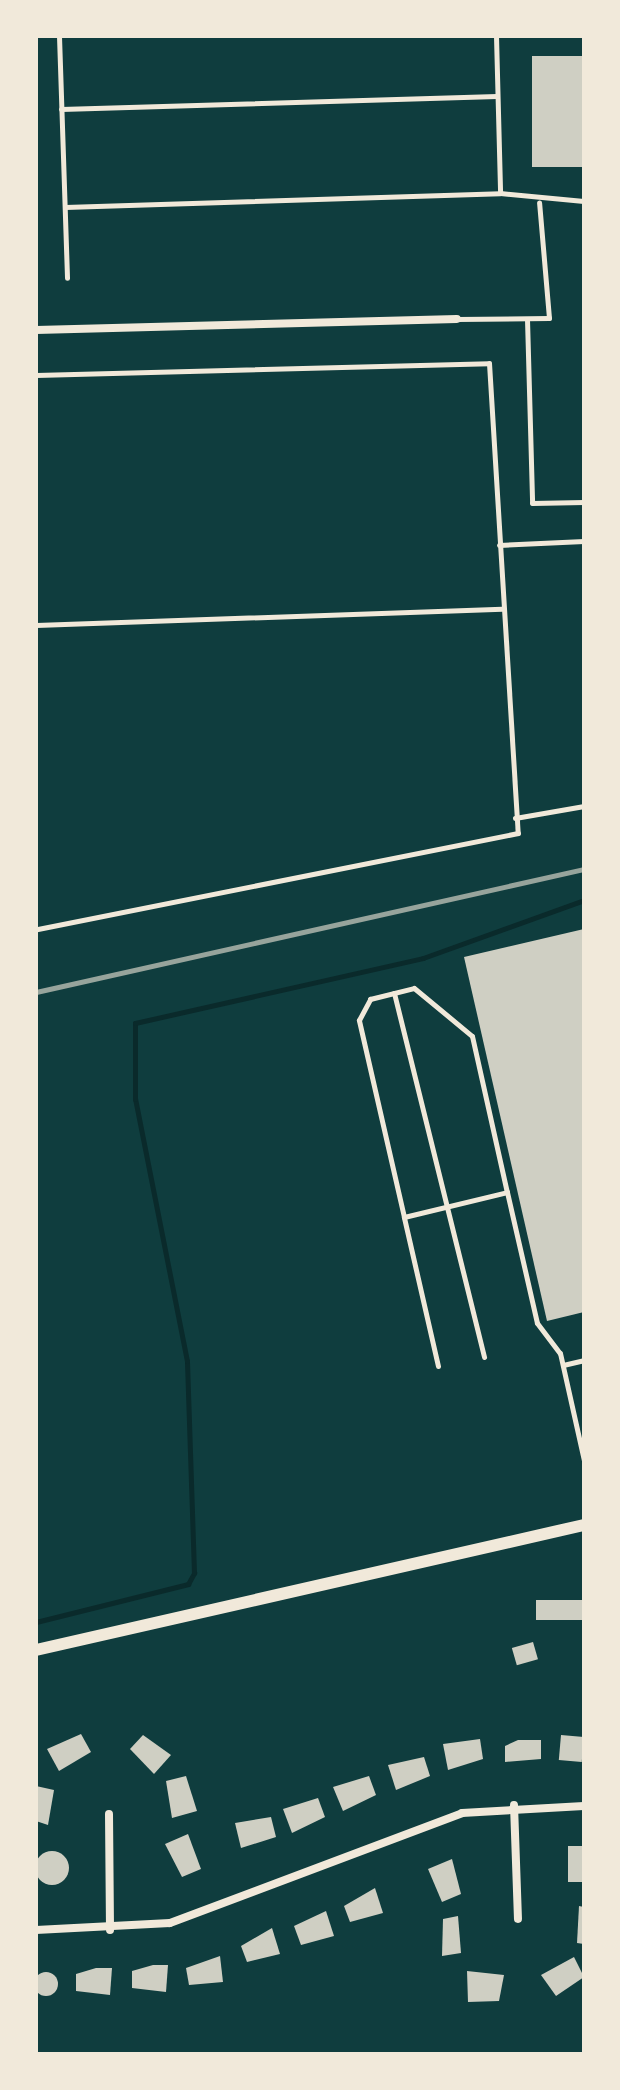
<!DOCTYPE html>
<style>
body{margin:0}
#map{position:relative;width:620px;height:2090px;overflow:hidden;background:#0f3d3e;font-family:Overpass,sans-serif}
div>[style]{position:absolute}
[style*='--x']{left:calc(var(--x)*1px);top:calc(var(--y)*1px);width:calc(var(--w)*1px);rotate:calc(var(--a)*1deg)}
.stream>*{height:5px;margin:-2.5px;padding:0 2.5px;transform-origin:2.5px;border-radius:2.5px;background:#0a2a2b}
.building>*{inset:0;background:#cfcfc3;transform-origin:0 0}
.round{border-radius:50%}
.service>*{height:5px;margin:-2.5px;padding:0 2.5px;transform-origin:2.5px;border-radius:2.5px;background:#f1e9da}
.minor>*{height:8px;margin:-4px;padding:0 4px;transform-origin:4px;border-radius:4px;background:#f1e9da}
.tertiary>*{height:12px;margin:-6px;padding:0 6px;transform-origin:6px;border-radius:6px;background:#f1e9da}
.rail>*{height:5px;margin:-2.5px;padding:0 2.5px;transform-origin:2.5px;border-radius:2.5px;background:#97a49c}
span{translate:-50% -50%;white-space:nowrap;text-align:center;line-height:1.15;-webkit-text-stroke:7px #f1e9da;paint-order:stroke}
.frame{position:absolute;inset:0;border:38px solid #f1e9da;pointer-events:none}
</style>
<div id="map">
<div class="stream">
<i style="--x:36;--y:1622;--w:157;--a:-14"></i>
<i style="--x:188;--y:1584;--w:13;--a:-61"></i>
<i style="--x:194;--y:1573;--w:212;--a:-91.9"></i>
<i style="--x:187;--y:1361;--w:267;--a:-101.2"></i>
<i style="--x:135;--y:1099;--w:76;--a:-90"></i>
<i style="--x:135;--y:1023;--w:295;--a:-12.7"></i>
<i style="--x:423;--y:958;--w:171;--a:-19.8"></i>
</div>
<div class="building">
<i style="left:584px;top:56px;width:111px;height:52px;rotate:90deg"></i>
<i style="clip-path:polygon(584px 929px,584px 1312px,547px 1321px,464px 957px)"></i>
<i style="left:584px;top:1600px;width:20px;height:48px;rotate:90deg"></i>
<i style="left:533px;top:1642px;width:18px;height:22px;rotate:74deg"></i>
<i style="clip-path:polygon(81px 1734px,91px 1752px,59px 1771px,47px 1749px)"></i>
<i style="clip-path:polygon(143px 1735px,171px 1755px,154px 1774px,130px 1749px)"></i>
<i style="left:561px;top:1735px;width:23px;height:25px;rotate:5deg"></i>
<i style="clip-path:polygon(480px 1739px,483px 1759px,448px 1770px,443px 1744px)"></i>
<i style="clip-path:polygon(518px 1740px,541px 1740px,541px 1759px,505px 1762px,505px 1746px)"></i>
<i style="clip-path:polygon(424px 1757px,430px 1776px,396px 1790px,388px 1765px)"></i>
<i style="clip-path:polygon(186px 1776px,197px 1811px,172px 1818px,166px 1781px)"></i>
<i style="clip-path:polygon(369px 1776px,376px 1795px,343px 1811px,333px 1787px)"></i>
<i style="clip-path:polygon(36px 1786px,54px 1790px,48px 1825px,36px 1821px)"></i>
<i style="clip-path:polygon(318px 1798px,325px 1817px,292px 1833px,283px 1809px)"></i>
<i style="clip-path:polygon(271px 1817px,276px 1837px,241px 1848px,235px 1823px)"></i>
<i style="clip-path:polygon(188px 1834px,201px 1869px,182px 1877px,165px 1844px)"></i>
<i style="left:568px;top:1846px;width:16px;height:36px"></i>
<i class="round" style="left:35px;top:1851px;width:34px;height:34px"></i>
<i style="clip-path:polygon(452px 1859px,461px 1894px,442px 1902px,428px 1869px)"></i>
<i style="clip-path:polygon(375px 1888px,383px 1913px,350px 1922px,344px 1906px)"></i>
<i style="clip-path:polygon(579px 1906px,584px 1907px,584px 1944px,577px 1943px)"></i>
<i style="clip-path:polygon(326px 1911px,334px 1936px,301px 1945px,294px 1926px)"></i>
<i style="clip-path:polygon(458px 1916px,461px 1953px,442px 1956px,443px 1919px)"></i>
<i style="clip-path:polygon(272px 1928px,280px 1954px,247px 1962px,241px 1946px)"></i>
<i style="clip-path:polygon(220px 1956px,223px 1982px,189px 1985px,186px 1968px)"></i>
<i style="clip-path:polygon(574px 1957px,584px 1977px,556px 1996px,541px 1975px)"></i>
<i style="clip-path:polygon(153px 1965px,168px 1965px,166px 1992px,132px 1988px,132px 1971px)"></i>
<i style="clip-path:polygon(96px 1968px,112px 1968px,110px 1995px,76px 1991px,76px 1974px)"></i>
<i style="clip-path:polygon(467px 1971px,504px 1975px,499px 2001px,468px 2002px)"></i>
<i class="round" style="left:34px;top:1972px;width:24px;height:24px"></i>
</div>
<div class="service">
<i style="--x:59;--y:36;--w:242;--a:88.1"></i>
<i style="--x:496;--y:36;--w:157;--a:88.5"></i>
<i style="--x:61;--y:109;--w:436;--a:-1.7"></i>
<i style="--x:65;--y:207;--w:435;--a:-1.8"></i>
<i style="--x:500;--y:193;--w:84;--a:5.4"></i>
<i style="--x:457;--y:319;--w:92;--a:-0.6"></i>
<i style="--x:549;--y:318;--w:116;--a:-94.9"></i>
<i style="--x:527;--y:319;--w:184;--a:88.4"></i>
<i style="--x:532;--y:503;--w:52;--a:-1.1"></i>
<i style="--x:36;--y:375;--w:453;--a:-1.5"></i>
<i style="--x:489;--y:363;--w:471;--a:86.5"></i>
<i style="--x:518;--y:833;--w:491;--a:168.7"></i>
<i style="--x:499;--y:545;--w:85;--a:-2.7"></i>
<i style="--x:36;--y:625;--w:466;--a:-2"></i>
<i style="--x:515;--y:818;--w:70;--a:-9.9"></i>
<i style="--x:394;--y:993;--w:375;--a:76.1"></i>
<i style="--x:404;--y:1217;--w:202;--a:-102.9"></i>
<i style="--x:359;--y:1020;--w:24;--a:-62"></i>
<i style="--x:370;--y:999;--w:45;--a:-14"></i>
<i style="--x:414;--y:988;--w:75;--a:39.6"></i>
<i style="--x:472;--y:1036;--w:160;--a:77.4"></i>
<i style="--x:563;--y:1365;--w:22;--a:-13"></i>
<i style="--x:438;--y:1366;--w:153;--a:-102.9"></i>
<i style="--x:404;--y:1217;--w:106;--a:-13.6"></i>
<i style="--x:507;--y:1192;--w:134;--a:77.1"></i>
<i style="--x:537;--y:1323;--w:38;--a:53"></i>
<i style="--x:560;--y:1353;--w:110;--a:77.4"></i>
</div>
<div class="minor">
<i style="--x:36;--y:330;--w:421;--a:-1.5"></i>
<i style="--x:514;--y:1805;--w:114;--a:88"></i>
<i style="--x:109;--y:1814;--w:116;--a:89.5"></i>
<i style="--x:36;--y:1930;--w:134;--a:-3"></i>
<i style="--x:170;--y:1923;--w:312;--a:-20.6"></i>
<i style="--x:462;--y:1813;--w:122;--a:-3.3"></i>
</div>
<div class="tertiary">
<i style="--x:36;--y:1650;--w:562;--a:-12.85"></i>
</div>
<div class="rail">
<i style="--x:36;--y:992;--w:562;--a:-12.65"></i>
</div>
<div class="frame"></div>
</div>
